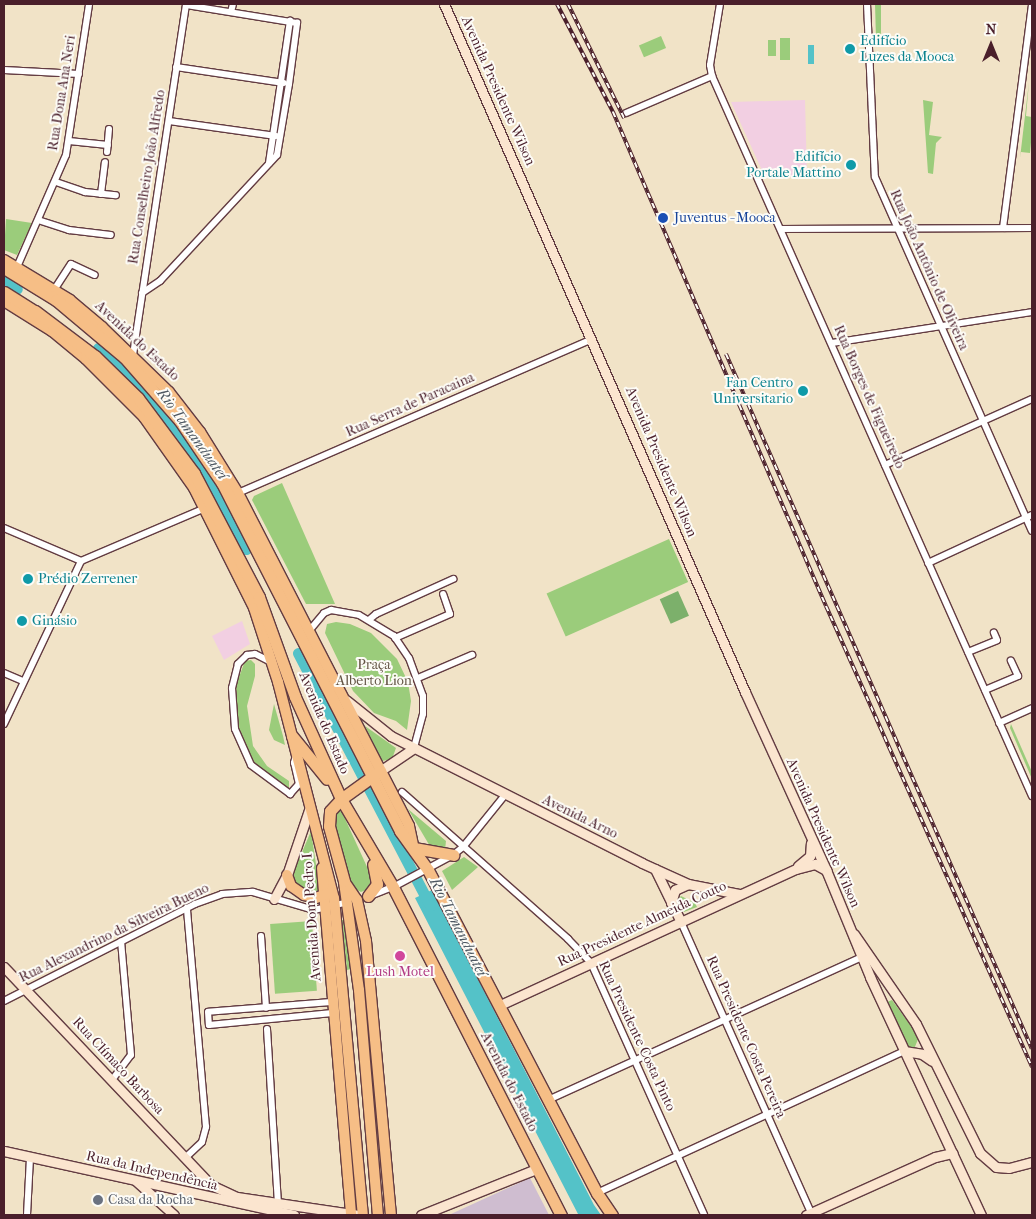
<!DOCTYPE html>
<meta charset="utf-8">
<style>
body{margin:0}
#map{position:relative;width:1036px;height:1219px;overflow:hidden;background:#f1e3c7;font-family:"IM FELL French Canon",serif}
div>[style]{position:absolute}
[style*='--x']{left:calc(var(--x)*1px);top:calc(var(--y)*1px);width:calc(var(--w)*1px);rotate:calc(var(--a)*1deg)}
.built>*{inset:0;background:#f2cfe2}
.industrial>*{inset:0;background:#cfbdd0}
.green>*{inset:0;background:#9bcc7b;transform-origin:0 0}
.forest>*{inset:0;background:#7cb06b;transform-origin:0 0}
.water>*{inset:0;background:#54c2c8;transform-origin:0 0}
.river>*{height:11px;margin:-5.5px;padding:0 5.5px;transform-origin:5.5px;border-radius:5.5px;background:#54c2c8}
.roads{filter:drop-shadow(1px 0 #633c42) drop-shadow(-1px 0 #633c42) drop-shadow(0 1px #633c42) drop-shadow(0 -1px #633c42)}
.street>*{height:6px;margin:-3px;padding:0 3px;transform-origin:3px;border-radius:3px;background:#fff}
.secondary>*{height:9px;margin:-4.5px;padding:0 4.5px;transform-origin:4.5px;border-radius:4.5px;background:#fbe5cf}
.primary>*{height:10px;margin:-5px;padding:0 5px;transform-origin:5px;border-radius:5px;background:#f6be86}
.highway>*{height:11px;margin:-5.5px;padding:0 5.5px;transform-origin:5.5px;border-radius:5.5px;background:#f6be86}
.rail>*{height:4px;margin-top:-2px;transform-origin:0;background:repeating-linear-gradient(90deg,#fdfcf7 0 5.5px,#4a1f2b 0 11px);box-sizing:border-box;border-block:1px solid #4a1f2b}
.dots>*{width:14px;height:14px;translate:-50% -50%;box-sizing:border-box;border:2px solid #fdfcf7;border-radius:50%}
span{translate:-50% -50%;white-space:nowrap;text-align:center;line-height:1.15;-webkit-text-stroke:4px #fdfcf7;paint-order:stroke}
.culture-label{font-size:14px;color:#0d838f}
.left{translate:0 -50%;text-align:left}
.right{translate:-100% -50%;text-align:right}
.street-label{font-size:14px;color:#4a1f2b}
.transit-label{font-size:14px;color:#164399}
.park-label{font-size:14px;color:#625343}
.hotel-label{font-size:14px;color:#b23c85}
.worship-label{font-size:14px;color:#5b616d}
.water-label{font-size:15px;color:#4e5862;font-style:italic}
.frame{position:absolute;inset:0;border:5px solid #4a1f2b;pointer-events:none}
.north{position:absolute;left:966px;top:20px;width:50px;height:50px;-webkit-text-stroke:4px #fdfcf7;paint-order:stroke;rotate:0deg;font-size:14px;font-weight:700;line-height:20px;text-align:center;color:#4a1f2b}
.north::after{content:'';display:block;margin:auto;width:18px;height:22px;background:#4a1f2b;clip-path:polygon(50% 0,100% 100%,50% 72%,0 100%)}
</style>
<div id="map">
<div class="built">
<i style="clip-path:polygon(805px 100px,807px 176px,765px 177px,731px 102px)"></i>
<i style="clip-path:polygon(242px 621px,250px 644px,224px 660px,212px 636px)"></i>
</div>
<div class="industrial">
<i style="clip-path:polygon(530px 1178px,549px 1215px,452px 1215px,451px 1214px)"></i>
</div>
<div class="green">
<i style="clip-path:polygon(875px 4px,881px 4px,881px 38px,876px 38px)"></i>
<i style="left:661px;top:36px;width:13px;height:24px;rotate:67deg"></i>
<i style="left:780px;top:38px;width:10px;height:22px"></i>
<i style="left:768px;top:40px;width:8px;height:16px"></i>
<i style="clip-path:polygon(1029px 82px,1026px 116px,1032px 117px,1032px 132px,1030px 153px,1021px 152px,1020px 158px)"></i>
<i style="clip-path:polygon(923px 100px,933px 102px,929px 135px,942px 137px,936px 143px,933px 174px,928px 173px)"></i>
<i style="clip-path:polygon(6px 219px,32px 223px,17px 255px,4px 250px)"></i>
<i style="clip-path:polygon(282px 483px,335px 604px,306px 604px,252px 500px,254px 496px)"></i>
<i style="left:669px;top:539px;width:47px;height:134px;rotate:66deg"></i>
<i style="clip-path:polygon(336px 622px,350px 624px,371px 633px,397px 659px,408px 682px,411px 701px,407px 730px,396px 721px,374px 713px,353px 691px,325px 633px,327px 624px)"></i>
<i style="clip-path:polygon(251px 660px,255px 664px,255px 676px,247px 706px,253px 746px,267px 766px,289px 781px,289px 790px,252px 762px,237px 726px,236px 685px,245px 661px)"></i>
<i style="clip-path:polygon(274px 704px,283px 736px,285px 745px,274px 740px,269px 730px)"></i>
<i style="clip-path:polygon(1011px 724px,1032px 772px,1032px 779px,1010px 728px)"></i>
<i style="clip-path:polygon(365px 726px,396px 748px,392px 759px,382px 761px)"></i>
<i style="clip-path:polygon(408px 809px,446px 841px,445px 850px,431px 848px)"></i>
<i style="clip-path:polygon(338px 810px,342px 812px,373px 880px,371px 888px,361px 892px,353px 888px,333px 821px)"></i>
<i style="clip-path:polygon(311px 831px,320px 891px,317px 895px,297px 889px,292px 876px)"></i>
<i style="clip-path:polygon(464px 857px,478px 867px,452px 890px,442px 871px)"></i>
<i style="clip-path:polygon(681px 896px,695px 903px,697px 907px,684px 912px,678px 899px)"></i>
<i style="clip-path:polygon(342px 920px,345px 920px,351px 969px,347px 970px)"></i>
<i style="left:312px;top:921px;width:70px;height:42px;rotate:86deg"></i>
<i style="clip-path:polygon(892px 1000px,919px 1037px,914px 1049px,909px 1050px,888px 1009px,887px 1002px)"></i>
<i style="clip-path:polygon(344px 1068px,356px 1195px,352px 1195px,343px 1085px)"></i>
</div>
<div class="forest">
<i style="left:678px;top:591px;width:27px;height:20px;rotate:66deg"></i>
</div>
<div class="water">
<i style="left:808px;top:45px;width:6px;height:19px"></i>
<i style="left:812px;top:171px;width:22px;height:5px"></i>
<i style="clip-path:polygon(432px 890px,594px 1205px,601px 1215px,578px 1214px,415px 898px)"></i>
</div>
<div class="river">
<i style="--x:4;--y:281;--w:15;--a:32"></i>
<i style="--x:98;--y:348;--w:28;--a:41"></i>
<i style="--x:119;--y:366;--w:69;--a:47.3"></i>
<i style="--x:166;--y:417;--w:99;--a:56.1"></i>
<i style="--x:221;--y:499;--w:56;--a:63.4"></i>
<i style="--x:298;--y:653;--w:285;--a:62.4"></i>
</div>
<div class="roads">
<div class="street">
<i style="--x:720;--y:4;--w:62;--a:99.3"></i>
<i style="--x:710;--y:65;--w:11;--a:80"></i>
<i style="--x:712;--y:76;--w:788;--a:66.04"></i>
<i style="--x:867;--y:4;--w:173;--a:87.4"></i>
<i style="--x:875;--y:177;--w:387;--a:66.1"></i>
<i style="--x:231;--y:12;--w:8;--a:-76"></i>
<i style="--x:176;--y:67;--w:109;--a:8.4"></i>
<i style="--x:4;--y:70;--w:75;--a:3.1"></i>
<i style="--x:626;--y:113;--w:94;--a:-23.3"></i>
<i style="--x:169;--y:121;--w:108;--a:8"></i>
<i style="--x:69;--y:141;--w:39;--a:6"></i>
<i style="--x:107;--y:152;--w:23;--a:-85"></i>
<i style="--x:269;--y:163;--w:144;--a:-81.6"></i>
<i style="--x:56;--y:182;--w:31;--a:19"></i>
<i style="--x:85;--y:192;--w:31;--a:6"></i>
<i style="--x:101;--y:194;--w:32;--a:-83"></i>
<i style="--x:38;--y:220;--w:33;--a:18"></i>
<i style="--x:69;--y:230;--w:42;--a:6.8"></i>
<i style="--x:1003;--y:228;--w:226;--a:-82.6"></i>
<i style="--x:781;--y:229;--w:251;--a:-0.2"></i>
<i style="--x:17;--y:267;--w:122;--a:-66.4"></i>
<i style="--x:66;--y:155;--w:153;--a:-81.3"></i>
<i style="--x:54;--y:290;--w:31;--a:-57"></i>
<i style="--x:71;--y:264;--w:26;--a:25"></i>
<i style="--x:142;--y:293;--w:22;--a:-34"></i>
<i style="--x:160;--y:281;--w:172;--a:-47.1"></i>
<i style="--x:277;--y:155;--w:72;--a:-80.4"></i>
<i style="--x:289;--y:84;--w:62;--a:-82.5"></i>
<i style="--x:297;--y:23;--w:112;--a:-170.8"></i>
<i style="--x:832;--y:343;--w:202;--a:-8.8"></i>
<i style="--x:133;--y:355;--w:355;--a:-81.4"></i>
<i style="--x:885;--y:465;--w:161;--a:-24.2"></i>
<i style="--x:238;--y:493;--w:386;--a:-23.5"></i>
<i style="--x:4;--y:528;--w:84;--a:23.2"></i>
<i style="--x:81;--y:561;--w:135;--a:-23.1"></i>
<i style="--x:928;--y:563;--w:115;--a:-24.8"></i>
<i style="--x:370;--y:619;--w:8;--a:-40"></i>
<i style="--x:376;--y:614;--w:85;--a:-24.4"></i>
<i style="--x:309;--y:631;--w:23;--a:-50"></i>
<i style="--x:324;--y:613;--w:8;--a:-23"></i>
<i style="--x:331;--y:610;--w:28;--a:10"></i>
<i style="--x:359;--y:615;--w:41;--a:31"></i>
<i style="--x:394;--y:636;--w:27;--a:56"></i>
<i style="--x:409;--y:658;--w:40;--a:69.8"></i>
<i style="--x:423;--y:696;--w:18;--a:90"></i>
<i style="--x:423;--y:714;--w:35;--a:105"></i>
<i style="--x:395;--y:638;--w:60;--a:-23.6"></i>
<i style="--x:450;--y:614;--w:21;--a:-109"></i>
<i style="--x:968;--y:652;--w:31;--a:-22"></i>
<i style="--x:997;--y:640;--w:8;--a:-113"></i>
<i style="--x:271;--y:662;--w:18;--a:-153"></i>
<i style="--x:255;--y:654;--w:8;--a:173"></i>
<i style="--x:247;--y:655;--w:13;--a:135"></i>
<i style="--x:238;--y:664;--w:25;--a:104"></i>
<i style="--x:232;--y:688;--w:41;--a:85.8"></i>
<i style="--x:235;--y:729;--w:39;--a:66"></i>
<i style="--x:251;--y:765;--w:49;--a:36.6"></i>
<i style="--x:290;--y:794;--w:13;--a:-48"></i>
<i style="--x:299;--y:784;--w:22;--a:-103"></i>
<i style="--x:294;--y:763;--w:8;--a:-76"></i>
<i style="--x:4;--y:673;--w:21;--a:23"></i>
<i style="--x:418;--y:678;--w:59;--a:-23.1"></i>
<i style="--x:985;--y:690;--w:36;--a:-23"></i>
<i style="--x:1018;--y:676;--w:17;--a:-115"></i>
<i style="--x:999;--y:723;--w:36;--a:-24"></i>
<i style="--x:4;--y:724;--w:180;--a:-64.7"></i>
<i style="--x:402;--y:792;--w:222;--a:41.5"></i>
<i style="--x:568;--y:939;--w:33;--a:46"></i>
<i style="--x:591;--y:963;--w:276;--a:65.8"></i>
<i style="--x:370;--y:896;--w:29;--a:-22"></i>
<i style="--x:397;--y:885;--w:64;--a:-28.2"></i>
<i style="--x:453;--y:855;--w:13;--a:-39"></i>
<i style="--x:463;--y:847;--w:67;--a:-51.1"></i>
<i style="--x:681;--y:922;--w:321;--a:65.9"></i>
<i style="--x:261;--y:936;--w:72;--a:86"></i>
<i style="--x:4;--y:1001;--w:214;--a:-26.9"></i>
<i style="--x:195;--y:904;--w:29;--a:-20"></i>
<i style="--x:222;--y:894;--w:31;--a:-4"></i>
<i style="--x:253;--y:892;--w:64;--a:16.4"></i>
<i style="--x:314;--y:910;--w:35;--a:-13"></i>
<i style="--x:331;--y:1002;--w:123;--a:175.4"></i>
<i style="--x:208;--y:1012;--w:13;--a:86"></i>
<i style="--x:209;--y:1025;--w:124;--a:-5.6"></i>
<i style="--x:267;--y:1029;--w:176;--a:86.4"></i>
<i style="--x:112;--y:1080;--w:31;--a:-53"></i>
<i style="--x:131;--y:1055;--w:114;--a:-95"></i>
<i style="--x:548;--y:1100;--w:345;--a:-24.5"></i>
<i style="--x:185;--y:1158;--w:23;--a:-43"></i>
<i style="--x:202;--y:1142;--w:16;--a:-75"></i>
<i style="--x:206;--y:1127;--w:220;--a:-95"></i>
<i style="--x:597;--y:1193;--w:338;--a:-24.8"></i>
<i style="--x:27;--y:1215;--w:58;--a:-87"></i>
</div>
<div class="secondary">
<i style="--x:444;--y:4;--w:751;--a:66.37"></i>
<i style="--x:745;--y:692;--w:196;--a:65.5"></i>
<i style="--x:826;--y:870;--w:116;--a:67.6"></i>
<i style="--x:870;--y:977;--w:263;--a:65"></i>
<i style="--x:346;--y:700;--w:58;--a:38.7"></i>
<i style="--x:391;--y:736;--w:281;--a:26.8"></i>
<i style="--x:642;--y:863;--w:51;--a:24.5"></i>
<i style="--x:688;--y:884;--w:52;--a:11.1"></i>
<i style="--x:380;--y:771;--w:41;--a:-34.1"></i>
<i style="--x:798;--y:866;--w:16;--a:-40"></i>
<i style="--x:810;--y:856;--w:13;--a:-86"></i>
<i style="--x:655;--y:869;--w:59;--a:63.9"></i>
<i style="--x:274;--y:899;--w:27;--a:-62"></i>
<i style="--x:287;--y:875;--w:72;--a:-71.3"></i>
<i style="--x:671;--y:903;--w:14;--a:-73"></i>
<i style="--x:675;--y:890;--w:14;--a:-25"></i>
<i style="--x:854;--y:934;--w:109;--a:55.4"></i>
<i style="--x:916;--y:1024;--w:144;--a:63.6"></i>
<i style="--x:980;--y:1153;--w:21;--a:41"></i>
<i style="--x:996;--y:1167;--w:13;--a:4"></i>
<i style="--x:1009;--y:1168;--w:24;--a:-15"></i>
<i style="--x:4;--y:967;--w:301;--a:46.5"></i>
<i style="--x:211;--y:1185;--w:29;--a:25"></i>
<i style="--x:237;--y:1197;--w:123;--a:8.4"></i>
<i style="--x:500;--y:1005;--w:326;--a:-24.7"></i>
<i style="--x:796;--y:869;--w:20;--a:-15"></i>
<i style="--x:815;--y:864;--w:13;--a:29"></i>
<i style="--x:904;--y:1051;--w:18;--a:9"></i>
<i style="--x:922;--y:1054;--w:12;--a:35"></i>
<i style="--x:4;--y:1151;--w:297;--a:12.4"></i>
<i style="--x:136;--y:1181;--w:51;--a:41.8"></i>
<i style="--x:421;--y:1215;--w:124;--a:-21.8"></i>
<i style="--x:806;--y:1215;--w:141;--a:-24.2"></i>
<i style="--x:935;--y:1157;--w:18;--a:-13"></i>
</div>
<div class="primary">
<i style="--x:4;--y:260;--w:77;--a:31.2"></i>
<i style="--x:70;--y:300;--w:42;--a:40.2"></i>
<i style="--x:102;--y:327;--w:93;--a:44.1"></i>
<i style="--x:169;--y:392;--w:51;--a:52.2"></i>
<i style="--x:200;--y:432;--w:72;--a:58.1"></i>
<i style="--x:238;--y:493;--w:374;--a:62.8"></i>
<i style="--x:409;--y:826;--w:19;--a:78"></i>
<i style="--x:4;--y:301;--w:57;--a:32"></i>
<i style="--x:52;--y:331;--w:44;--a:39.5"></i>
<i style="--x:86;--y:359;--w:82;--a:45"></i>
<i style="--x:144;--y:417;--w:87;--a:54.8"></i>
<i style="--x:194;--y:488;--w:134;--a:63.4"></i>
<i style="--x:254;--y:608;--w:78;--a:72"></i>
<i style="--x:278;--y:682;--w:223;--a:75.5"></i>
<i style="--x:334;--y:898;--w:318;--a:84.8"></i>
<i style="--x:322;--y:868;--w:348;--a:85.2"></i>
<i style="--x:287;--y:875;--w:12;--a:70"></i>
<i style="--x:291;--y:886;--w:16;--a:35"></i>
<i style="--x:304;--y:895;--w:12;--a:14"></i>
<i style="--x:316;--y:898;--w:14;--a:-21"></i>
<i style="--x:344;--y:881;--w:23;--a:56"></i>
<i style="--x:357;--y:900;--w:42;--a:77.6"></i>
<i style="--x:366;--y:941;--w:275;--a:84.8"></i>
<i style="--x:344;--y:882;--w:109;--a:82.1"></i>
<i style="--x:359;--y:990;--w:226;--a:85.2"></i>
</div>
<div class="highway">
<i style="--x:4;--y:268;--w:61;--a:31.6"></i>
<i style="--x:56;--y:300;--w:89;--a:40"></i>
<i style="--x:124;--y:357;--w:85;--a:48.8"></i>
<i style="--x:180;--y:421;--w:75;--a:55.9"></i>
<i style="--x:222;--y:483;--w:391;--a:62.9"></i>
<i style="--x:400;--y:831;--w:48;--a:54.3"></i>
<i style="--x:428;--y:870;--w:365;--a:62.4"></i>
<i style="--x:597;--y:1193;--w:27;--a:56"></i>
<i style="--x:4;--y:292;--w:36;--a:32"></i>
<i style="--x:35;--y:311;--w:75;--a:36.9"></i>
<i style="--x:95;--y:356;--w:60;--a:44.3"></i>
<i style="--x:138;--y:398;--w:94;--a:53.3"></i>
<i style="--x:194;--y:473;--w:140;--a:62.3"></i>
<i style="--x:259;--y:597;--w:106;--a:70.2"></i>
<i style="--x:295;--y:697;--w:112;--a:65.7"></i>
<i style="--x:341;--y:799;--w:102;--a:59.4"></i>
<i style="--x:393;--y:887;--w:369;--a:62.9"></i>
<i style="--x:292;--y:736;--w:55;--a:50.9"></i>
<i style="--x:414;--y:848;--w:40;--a:10"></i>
<i style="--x:344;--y:881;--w:57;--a:-105.3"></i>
<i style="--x:329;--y:826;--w:15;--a:-86"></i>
<i style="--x:330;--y:811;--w:16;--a:-47"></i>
<i style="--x:341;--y:799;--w:48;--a:-35.7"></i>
<i style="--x:368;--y:896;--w:15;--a:-53"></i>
<i style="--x:377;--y:884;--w:20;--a:-101"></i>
</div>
</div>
<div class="rail">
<i style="--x:557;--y:4;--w:122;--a:62.6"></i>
<i style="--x:613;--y:112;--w:538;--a:66.68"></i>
<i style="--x:826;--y:606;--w:505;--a:65.92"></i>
<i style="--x:568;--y:4;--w:127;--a:63.8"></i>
<i style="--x:726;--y:354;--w:759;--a:66.24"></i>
</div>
<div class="dots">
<i style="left:850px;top:49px;background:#0f9aa8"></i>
<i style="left:851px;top:165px;background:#0f9aa8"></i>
<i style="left:663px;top:218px;background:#1a4fb4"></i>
<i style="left:803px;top:391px;background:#0f9aa8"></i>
<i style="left:28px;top:579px;background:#0f9aa8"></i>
<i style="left:22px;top:621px;background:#0f9aa8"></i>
<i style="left:400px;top:956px;background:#d1479c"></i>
<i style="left:98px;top:1200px;background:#6b7280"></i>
</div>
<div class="culture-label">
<span class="left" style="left:860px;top:49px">Edifício<br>Luzes da Mooca</span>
<span class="right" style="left:841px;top:165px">Edifício<br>Portale Mattino</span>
<span class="right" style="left:793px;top:391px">Fan Centro<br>Universitario</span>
<span class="left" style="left:38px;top:579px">Prédio Zerrener</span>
<span class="left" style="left:32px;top:621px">Ginásio</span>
</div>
<div class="street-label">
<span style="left:498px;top:91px;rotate:66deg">Avenida Presidente Wilson</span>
<span style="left:62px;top:93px;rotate:-81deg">Rua Dona Ana Neri</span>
<span style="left:147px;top:177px;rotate:-81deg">Rua Conselheiro João Alfredo</span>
<span style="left:929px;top:270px;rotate:66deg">Rua João Antônio de Oliveira</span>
<span style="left:137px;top:341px;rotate:43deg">Avenida do Estado</span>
<span style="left:869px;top:397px;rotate:66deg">Rua Borges de Figueiredo</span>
<span style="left:410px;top:405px;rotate:-24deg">Rua Serra de Paracaina</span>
<span style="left:661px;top:462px;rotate:67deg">Avenida Presidente Wilson</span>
<span style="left:324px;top:723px;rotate:67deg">Avenida do Estado</span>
<span style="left:580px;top:817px;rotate:26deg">Avenida Arno</span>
<span style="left:823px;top:833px;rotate:66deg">Avenida Presidente Wilson</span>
<span style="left:312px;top:917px;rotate:-94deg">Avenida Dom Pedro I</span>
<span style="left:642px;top:924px;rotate:-25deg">Rua Presidente Almeida Couto</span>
<span style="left:114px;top:933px;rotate:-26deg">Rua Alexandrino da Silveira Bueno</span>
<span style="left:637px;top:1036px;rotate:65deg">Rua Presidente Costa Pinto</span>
<span style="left:746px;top:1037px;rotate:66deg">Rua Presidente Costa Pereira</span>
<span style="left:118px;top:1066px;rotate:47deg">Rua Clímaco Barbosa</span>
<span style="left:509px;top:1082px;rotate:63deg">Avenida do Estado</span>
<span style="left:152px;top:1171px;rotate:13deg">Rua da Independência</span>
</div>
<div class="transit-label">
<span class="left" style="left:674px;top:218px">Juventus - Mooca</span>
</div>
<div class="park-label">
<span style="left:374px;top:673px">Praça<br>Alberto Lion</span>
</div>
<div class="hotel-label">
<span style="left:400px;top:972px">Lush Motel</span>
</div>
<div class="worship-label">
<span class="left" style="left:108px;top:1200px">Casa da Rocha</span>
</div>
<div class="water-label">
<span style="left:192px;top:434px;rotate:54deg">Rio Tamanduateí</span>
<span style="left:458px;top:927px;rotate:63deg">Rio Tamanduateí</span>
</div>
<div class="frame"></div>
<div class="north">N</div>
</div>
